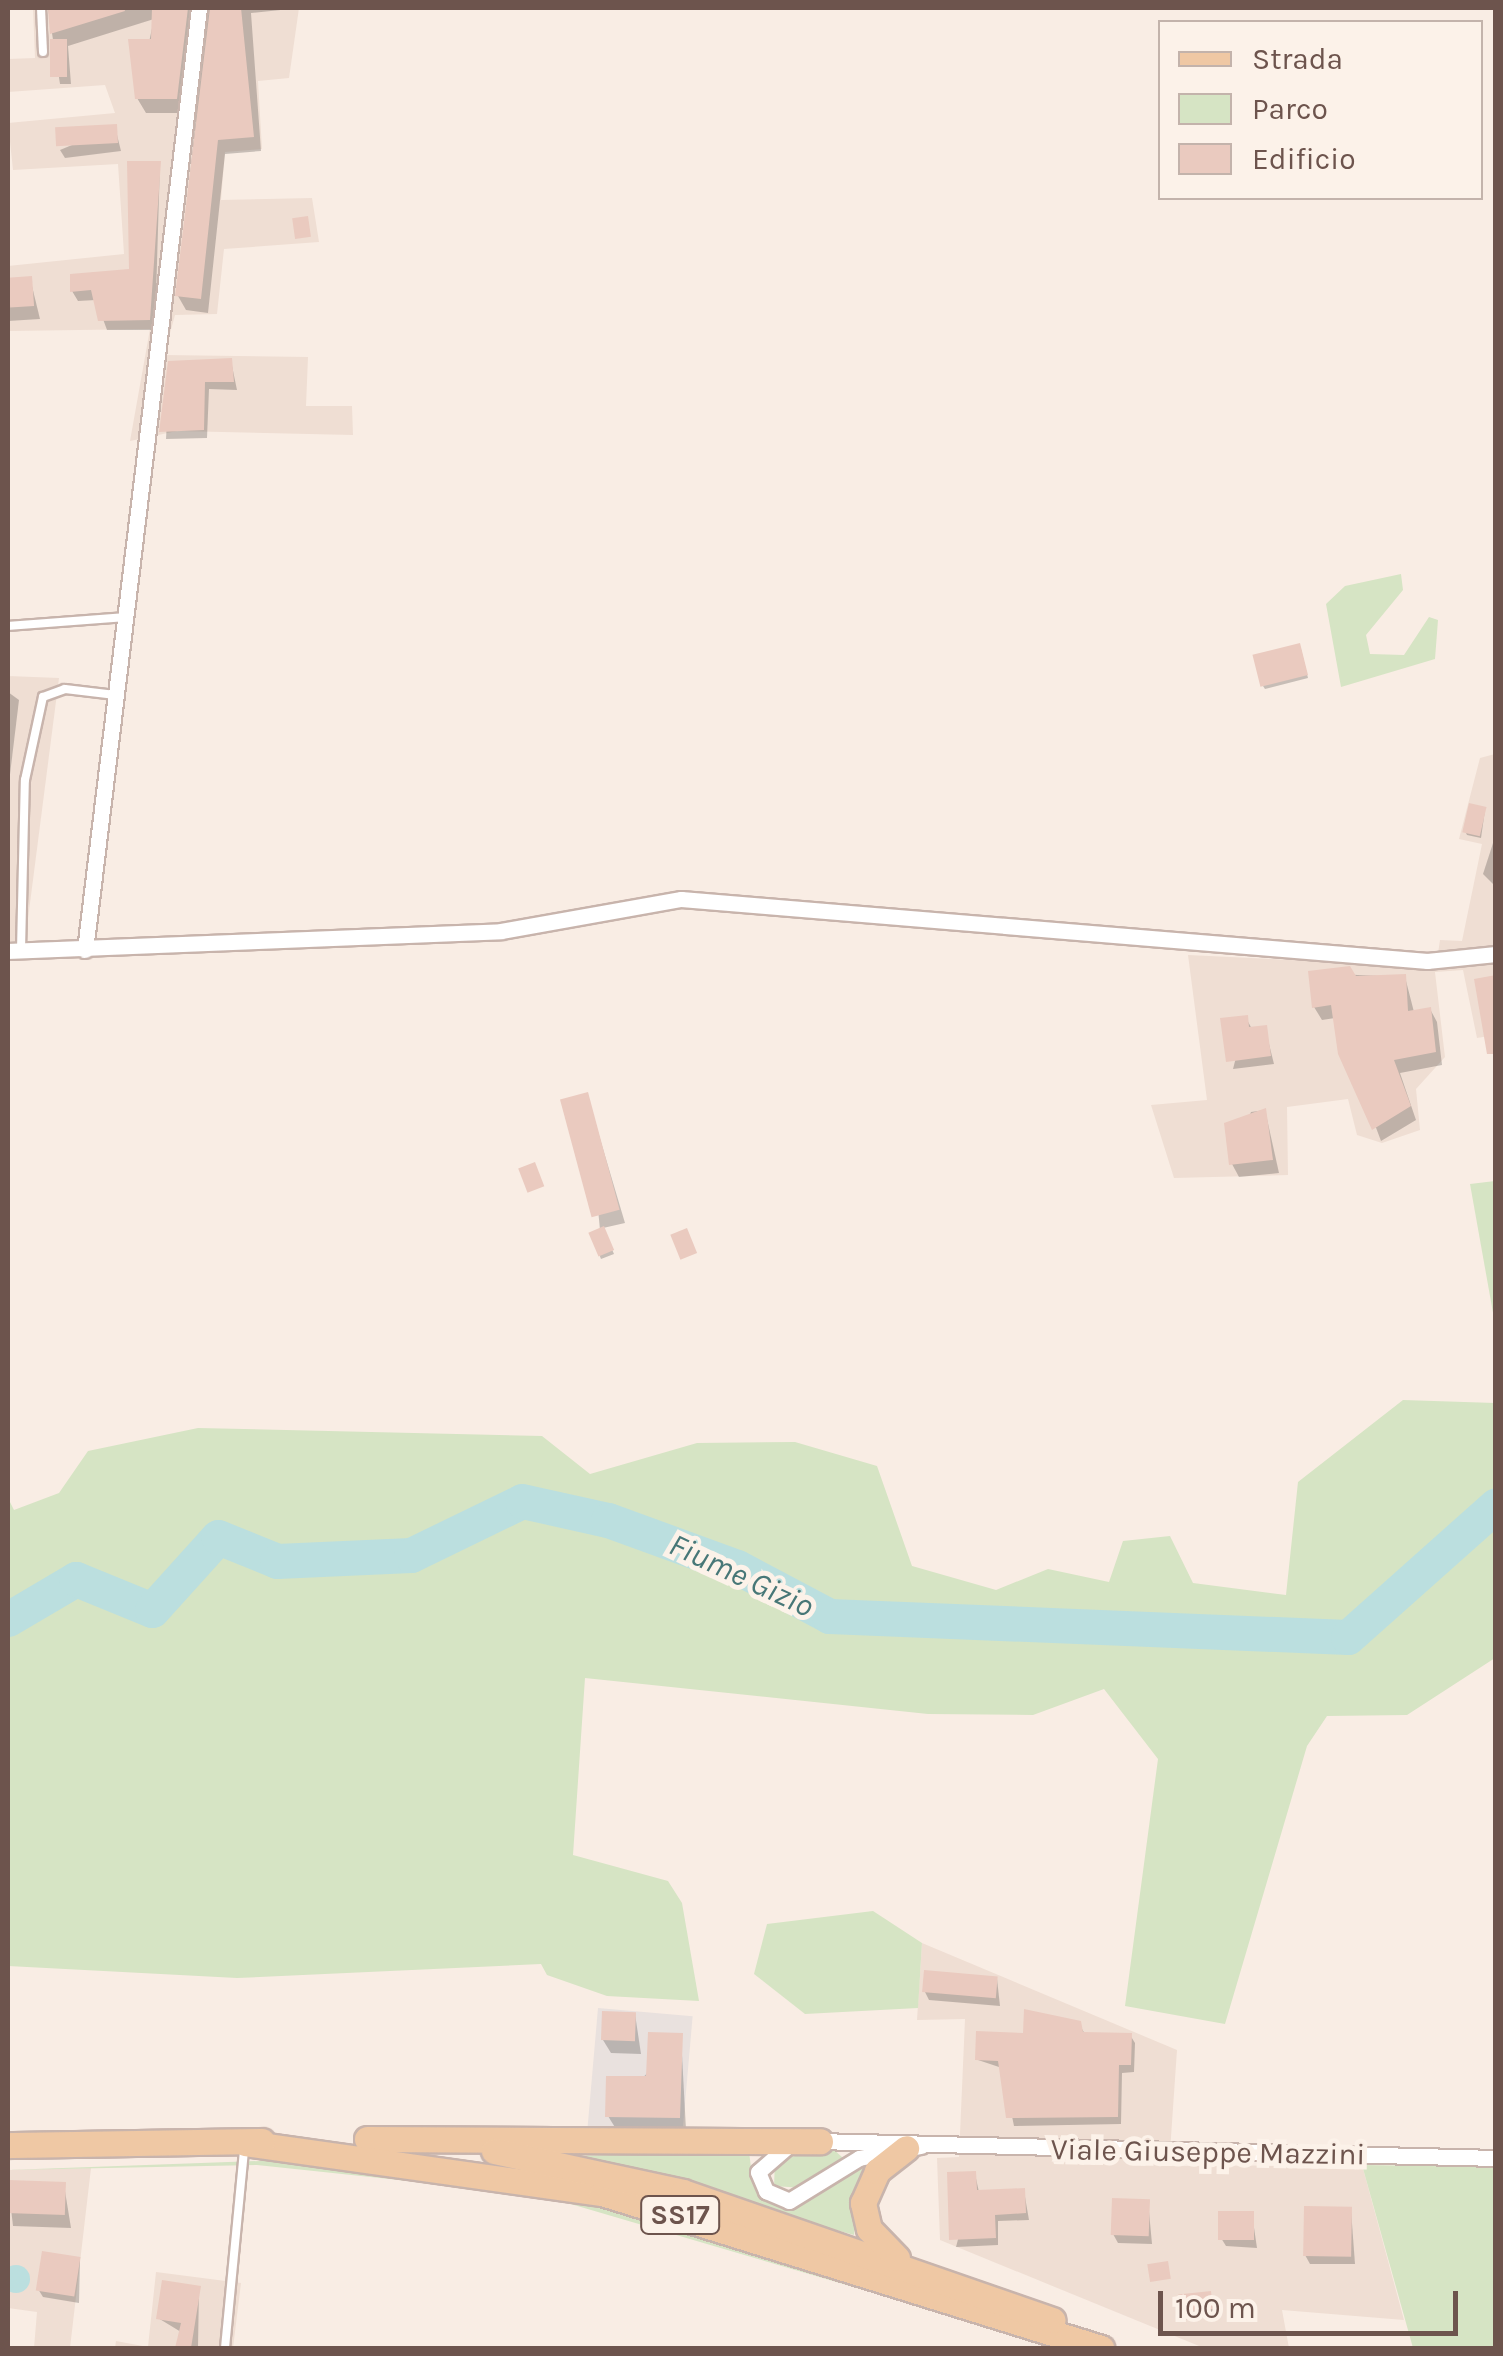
<!DOCTYPE html>
<style>
body{margin:0}
#map{position:relative;width:1503px;height:2356px;overflow:hidden;background:#f9ede4;font-family:Karla,sans-serif}
div>[style]{position:absolute}
[style*='--x']{left:calc(var(--x)*1px);top:calc(var(--y)*1px);width:calc(var(--w)*1px);rotate:calc(var(--a)*1deg)}
.residential>*{inset:0;background:#efded3}
.industrial>*{inset:0;background:#e9e1de;transform-origin:0 0}
.green>*{inset:0;background:#d6e4c4}
.water>*{inset:0;background:#bbdfdf}
.round{border-radius:50%}
.shadow>*{inset:0;background:#0003}
.river>*{height:35px;margin:-17.5px;padding:0 17.5px;transform-origin:17.5px;border-radius:17.5px;background:#bbdfdf}
.building>*{inset:0;background:#eacabf;transform-origin:0 0}
.roads{filter:drop-shadow(2px 0 #c8b4ac) drop-shadow(-2px 0 #c8b4ac) drop-shadow(0 2px #c8b4ac) drop-shadow(0 -2px #c8b4ac)}
.service>*{height:8px;margin:-4px;padding:0 4px;transform-origin:4px;border-radius:4px;background:#fff}
.minor>*{height:15px;margin:-7.5px;padding:0 7.5px;transform-origin:7.5px;border-radius:7.5px;background:#fff}
.primary>*{height:25px;margin:-12.5px;padding:0 12.5px;transform-origin:12.5px;border-radius:12.5px;background:#efc8a4}
span{translate:-50% -50%;white-space:nowrap;text-align:center;line-height:1.15;-webkit-text-stroke:10px #fcf2e9;paint-order:stroke}
.shield-label span{padding:2px 8px;background:#fcf2e9;border:2px solid;border-radius:8px;-webkit-text-stroke-width:0}
.shield-label{font-size:28px;color:#6d544d;font-weight:700}
.street-label{font-size:30px;color:#6d544d}
.water-label{font-size:32px;color:#477777;font-style:italic}
.frame{position:absolute;inset:0;border:10px solid #6d544d;pointer-events:none}
.legend{position:absolute;left:1158px;top:20px;width:325px;height:180px;box-sizing:border-box;background:#fcf2e9;border:2px solid #c3b3ab;margin:0;padding:12px 18px;list-style:none;font-size:30px;color:#6d544d}
.legend li{display:flex;align-items:center;gap:20px;height:50px}
.legend b{width:50px;border:2px solid #c3b3ab}
.scale{position:absolute;left:1158px;top:2291px;width:300px;height:45px;box-sizing:border-box;border:5px solid #6d544d;border-top:0;padding-left:12px;font-size:30px;line-height:35px;white-space:nowrap;color:#6d544d;-webkit-text-stroke:8px #fcf2e9;paint-order:stroke}
</style>
<div id="map">
<div class="residential">
<i style="clip-path:polygon(33px 8px,299px 8px,289px 78px,258px 81px,262px 149px,225px 152px,221px 200px,312px 198px,319px 242px,224px 249px,217px 314px,175px 315px,164px 355px,308px 357px,306px 406px,352px 406px,353px 435px,177px 431px,130px 441px,150px 329px,8px 331px,8px 266px,124px 254px,118px 164px,13px 170px,8px 123px,115px 113px,105px 85px,8px 92px,8px 59px,35px 58px)"></i>
<i style="clip-path:polygon(8px 676px,59px 678px,25px 942px,8px 942px)"></i>
<i style="clip-path:polygon(1495px 754px,1495px 1035px,1477px 1038px,1463px 970px,1435px 972px,1445px 1057px,1416px 1089px,1420px 1130px,1382px 1143px,1357px 1135px,1348px 1099px,1287px 1107px,1288px 1175px,1174px 1178px,1151px 1105px,1207px 1100px,1188px 955px,1436px 967px,1440px 940px,1462px 941px,1482px 844px,1459px 839px,1480px 758px)"></i>
<i style="clip-path:polygon(922px 1943px,1177px 2050px,1169px 2166px,1362px 2165px,1404px 2320px,1282px 2310px,1289px 2348px,1204px 2348px,940px 2240px,937px 2158px,959px 2157px,965px 2019px,917px 2020px)"></i>
<i style="clip-path:polygon(91px 2168px,70px 2348px,34px 2348px,37px 2312px,8px 2308px,8px 2170px)"></i>
<i style="clip-path:polygon(156px 2272px,241px 2283px,233px 2348px,115px 2348px,116px 2341px,148px 2347px)"></i>
</div>
<div class="industrial">
<i style="left:598px;top:2008px;width:95px;height:120px;rotate:5deg"></i>
</div>
<div class="green">
<i style="clip-path:polygon(1401px 574px,1403px 590px,1366px 635px,1370px 654px,1404px 655px,1429px 617px,1438px 620px,1435px 659px,1341px 687px,1326px 604px,1345px 586px)"></i>
<i style="clip-path:polygon(1495px 1181px,1496px 1181px,1495px 1324px,1470px 1184px)"></i>
<i style="clip-path:polygon(1403px 1400px,1495px 1403px,1495px 1658px,1407px 1715px,1327px 1716px,1307px 1746px,1225px 2024px,1125px 2006px,1158px 1759px,1104px 1689px,1033px 1715px,928px 1714px,585px 1678px,573px 1855px,668px 1881px,682px 1903px,699px 2001px,607px 1996px,547px 1975px,541px 1964px,237px 1978px,8px 1966px,8px 1498px,14px 1510px,59px 1493px,88px 1451px,198px 1428px,542px 1436px,590px 1474px,697px 1443px,795px 1442px,877px 1466px,912px 1566px,996px 1590px,1048px 1569px,1109px 1582px,1123px 1541px,1170px 1536px,1193px 1583px,1286px 1595px,1298px 1482px)"></i>
<i style="clip-path:polygon(873px 1911px,922px 1943px,918px 2008px,805px 2014px,754px 1974px,767px 1924px)"></i>
<i style="clip-path:polygon(831px 2147px,843px 2158px,803px 2188px,774px 2186px,775px 2161px)"></i>
<i style="clip-path:polygon(749px 2151px,753px 2185px,783px 2208px,864px 2162px,854px 2235px,573px 2156px)"></i>
<i style="clip-path:polygon(313px 2159px,627px 2207px,1061px 2348px,540px 2195px,257px 2165px,8px 2170px)"></i>
<i style="clip-path:polygon(1362px 2165px,1495px 2167px,1495px 2348px,1413px 2348px)"></i>
</div>
<div class="water">
<i class="round" style="left:2px;top:2265px;width:28px;height:28px"></i>
</div>
<div class="shadow">
<i style="clip-path:polygon(48px 8px,300px 8px,251px 13px,261px 151px,225px 154px,208px 313px,186px 310px,178px 296px,206px 16px,195px 20px,184px 113px,146px 113px,137px 98px,154px 19px,68px 46px,71px 84px,60px 84px)"></i>
<i style="clip-path:polygon(115px 127px,121px 151px,65px 158px,60px 150px)"></i>
<i style="clip-path:polygon(160px 163px,155px 330px,107px 330px,96px 300px,78px 301px,72px 291px,132px 271px)"></i>
<i style="clip-path:polygon(30px 278px,40px 319px,8px 321px,8px 280px)"></i>
<i style="clip-path:polygon(231px 361px,237px 390px,209px 389px,207px 438px,166px 439px,170px 363px)"></i>
<i style="clip-path:polygon(1301px 649px,1308px 678px,1265px 689px,1263px 686px)"></i>
<i style="clip-path:polygon(8px 692px,19px 700px,8px 791px)"></i>
<i style="clip-path:polygon(1485px 810px,1481px 838px,1467px 835px,1465px 831px)"></i>
<i style="clip-path:polygon(1494px 840px,1496px 840px,1496px 887px,1483px 874px)"></i>
<i style="clip-path:polygon(1311px 973px,1405px 977px,1414px 1012px,1430px 1009px,1437px 1022px,1442px 1065px,1400px 1073px,1416px 1120px,1381px 1141px,1335px 1018px,1322px 1020px,1314px 1007px)"></i>
<i style="clip-path:polygon(1246px 1018px,1252px 1029px,1265px 1028px,1274px 1064px,1233px 1069px)"></i>
<i style="clip-path:polygon(587px 1095px,625px 1223px,603px 1228px,614px 1254px,601px 1259px,591px 1234px,600px 1230px)"></i>
<i style="clip-path:polygon(1265px 1110px,1279px 1173px,1239px 1177px,1232px 1164px,1251px 1112px)"></i>
<i style="clip-path:polygon(997px 1979px,1000px 2006px,929px 2000px,925px 1992px)"></i>
<i style="clip-path:polygon(635px 2014px,641px 2054px,611px 2053px,603px 2040px)"></i>
<i style="clip-path:polygon(1079px 2024px,1085px 2034px,1130px 2035px,1135px 2043px,1134px 2072px,1122px 2073px,1121px 2124px,1014px 2126px,1002px 2068px,978px 2060px,1025px 2035px)"></i>
<i style="clip-path:polygon(681px 2036px,686px 2130px,616px 2129px,608px 2116px)"></i>
<i style="clip-path:polygon(975px 2174px,979px 2192px,1024px 2191px,1029px 2220px,998px 2221px,998px 2245px,956px 2247px)"></i>
<i style="clip-path:polygon(8px 2183px,64px 2185px,71px 2228px,13px 2226px)"></i>
<i style="clip-path:polygon(1148px 2201px,1152px 2244px,1118px 2243px,1113px 2234px)"></i>
<i style="clip-path:polygon(1351px 2210px,1355px 2264px,1310px 2264px,1305px 2255px)"></i>
<i style="clip-path:polygon(1252px 2214px,1257px 2248px,1226px 2246px,1221px 2238px)"></i>
<i style="clip-path:polygon(80px 2259px,79px 2303px,43px 2297px,38px 2289px)"></i>
<i style="clip-path:polygon(199px 2288px,198px 2348px,177px 2348px,181px 2332px,158px 2318px)"></i>
<i style="clip-path:polygon(1210px 2293px,1216px 2316px,1187px 2320px,1182px 2311px)"></i>
</div>
<div class="river">
<i style="--x:8;--y:1619;--w:79;--a:-30.5"></i>
<i style="--x:76;--y:1579;--w:82;--a:22.2"></i>
<i style="--x:152;--y:1610;--w:98;--a:-47.9"></i>
<i style="--x:218;--y:1537;--w:64;--a:22.1"></i>
<i style="--x:277;--y:1561;--w:134;--a:-2.6"></i>
<i style="--x:411;--y:1555;--w:123;--a:-25.9"></i>
<i style="--x:522;--y:1501;--w:88;--a:12.5"></i>
<i style="--x:608;--y:1520;--w:137;--a:20"></i>
<i style="--x:737;--y:1567;--w:104;--a:28"></i>
<i style="--x:829;--y:1616;--w:519;--a:2.32"></i>
<i style="--x:1348;--y:1637;--w:198;--a:-41.7"></i>
</div>
<div class="building">
<i style="clip-path:polygon(48px 8px,124px 8px,125px 11px,50px 34px)"></i>
<i style="clip-path:polygon(152px 8px,188px 8px,177px 99px,135px 99px,128px 39px,151px 39px)"></i>
<i style="clip-path:polygon(210px 8px,241px 8px,254px 137px,218px 140px,201px 299px,175px 296px)"></i>
<i style="left:50px;top:39px;width:17px;height:38px"></i>
<i style="left:117px;top:124px;width:19px;height:62px;rotate:87deg"></i>
<i style="clip-path:polygon(127px 161px,161px 161px,150px 320px,98px 321px,91px 290px,70px 292px,70px 274px,129px 269px)"></i>
<i style="left:308px;top:216px;width:21px;height:16px;rotate:82deg"></i>
<i style="left:32px;top:276px;width:30px;height:24px;rotate:86deg"></i>
<i style="clip-path:polygon(232px 358px,234px 382px,205px 382px,204px 430px,159px 432px,168px 361px)"></i>
<i style="left:1300px;top:643px;width:33px;height:49px;rotate:76deg"></i>
<i style="left:1469px;top:803px;width:18px;height:30px;rotate:13deg"></i>
<i style="clip-path:polygon(1350px 966px,1356px 976px,1406px 974px,1408px 1011px,1431px 1007px,1436px 1052px,1394px 1060px,1411px 1106px,1372px 1130px,1338px 1054px,1331px 1005px,1312px 1008px,1308px 971px)"></i>
<i style="clip-path:polygon(1496px 975px,1496px 1054px,1487px 1054px,1474px 979px)"></i>
<i style="clip-path:polygon(1248px 1015px,1249px 1027px,1267px 1025px,1271px 1056px,1226px 1062px,1220px 1018px)"></i>
<i style="left:588px;top:1092px;width:122px;height:29px;rotate:75deg"></i>
<i style="clip-path:polygon(1266px 1108px,1273px 1160px,1229px 1165px,1224px 1123px)"></i>
<i style="left:535px;top:1162px;width:26px;height:18px;rotate:69deg"></i>
<i style="left:604px;top:1226px;width:26px;height:17px;rotate:67deg"></i>
<i style="left:687px;top:1228px;width:27px;height:18px;rotate:68deg"></i>
<i style="left:924px;top:1970px;width:74px;height:22px;rotate:5deg"></i>
<i style="clip-path:polygon(1024px 2009px,1081px 2021px,1083px 2032px,1132px 2033px,1131px 2065px,1119px 2065px,1118px 2117px,1006px 2118px,998px 2061px,975px 2060px,976px 2031px,1023px 2033px)"></i>
<i style="left:602px;top:2011px;width:34px;height:29px;rotate:2deg"></i>
<i style="clip-path:polygon(648px 2032px,683px 2033px,680px 2118px,605px 2117px,606px 2076px,646px 2076px)"></i>
<i style="clip-path:polygon(976px 2171px,977px 2190px,1025px 2188px,1026px 2213px,995px 2215px,996px 2238px,949px 2240px,947px 2172px)"></i>
<i style="left:8px;top:2180px;width:58px;height:33px;rotate:2deg"></i>
<i style="left:1112px;top:2198px;width:38px;height:37px;rotate:2deg"></i>
<i style="left:1304px;top:2206px;width:48px;height:50px;rotate:1deg"></i>
<i style="left:1254px;top:2211px;width:29px;height:36px;rotate:90deg"></i>
<i style="left:42px;top:2251px;width:39px;height:40px;rotate:9deg"></i>
<i style="left:1168px;top:2261px;width:18px;height:21px;rotate:81deg"></i>
<i style="clip-path:polygon(162px 2280px,201px 2286px,191px 2348px,175px 2348px,181px 2323px,156px 2319px)"></i>
<i style="left:1211px;top:2291px;width:18px;height:33px;rotate:84deg"></i>
</div>
<div class="roads">
<div class="service">
<i style="--x:41;--y:8;--w:44;--a:87.4"></i>
<i style="--x:8;--y:626;--w:118;--a:-4.4"></i>
<i style="--x:21;--y:950;--w:170;--a:-88.7"></i>
<i style="--x:25;--y:780;--w:85;--a:-77.8"></i>
<i style="--x:43;--y:697;--w:23;--a:-20"></i>
<i style="--x:65;--y:689;--w:51;--a:6.7"></i>
<i style="--x:225;--y:2348;--w:200;--a:-84.5"></i>
</div>
<div class="minor">
<i style="--x:85;--y:950;--w:949;--a:-83.1"></i>
<i style="--x:8;--y:951;--w:493;--a:-2.3"></i>
<i style="--x:501;--y:931;--w:183;--a:-10.1"></i>
<i style="--x:681;--y:899;--w:749;--a:4.75"></i>
<i style="--x:1427;--y:961;--w:69;--a:-5.8"></i>
<i style="--x:816;--y:2141;--w:680;--a:1.43"></i>
<i style="--x:789;--y:2145;--w:41;--a:138.9"></i>
<i style="--x:758;--y:2172;--w:21;--a:67"></i>
<i style="--x:766;--y:2191;--w:25;--a:23"></i>
<i style="--x:789;--y:2201;--w:82;--a:-31.6"></i>
<i style="--x:859;--y:2158;--w:63;--a:-11"></i>
</div>
<div class="primary">
<i style="--x:367;--y:2139;--w:453;--a:0.3"></i>
<i style="--x:245;--y:2143;--w:360;--a:8"></i>
<i style="--x:602;--y:2193;--w:523;--a:17.26"></i>
<i style="--x:8;--y:2145;--w:254;--a:-0.9"></i>
<i style="--x:494;--y:2151;--w:193;--a:12.2"></i>
<i style="--x:683;--y:2192;--w:391;--a:19.1"></i>
<i style="--x:897;--y:2258;--w:40;--a:-134"></i>
<i style="--x:869;--y:2229;--w:27;--a:-103"></i>
<i style="--x:863;--y:2203;--w:35;--a:-66"></i>
<i style="--x:877;--y:2171;--w:37;--a:-38"></i>
</div>
</div>
<div class="shield-label">
<span style="left:680px;top:2215px">SS17</span>
</div>
<div class="street-label">
<span style="left:1208px;top:2152px;rotate:1deg">Viale Giuseppe Mazzini</span>
</div>
<div class="water-label">
<span style="left:741px;top:1576px;rotate:25deg">Fiume Gizio</span>
</div>
<div class="frame"></div>
<ul class="legend">
<li><b style="height:12px;background:#efc8a4"></b>Strada</li>
<li><b style="height:28px;background:#d6e4c4"></b>Parco</li>
<li><b style="height:28px;background:#eacabf"></b>Edificio</li>
</ul>
<div class="scale">100 m</div>
</div>
